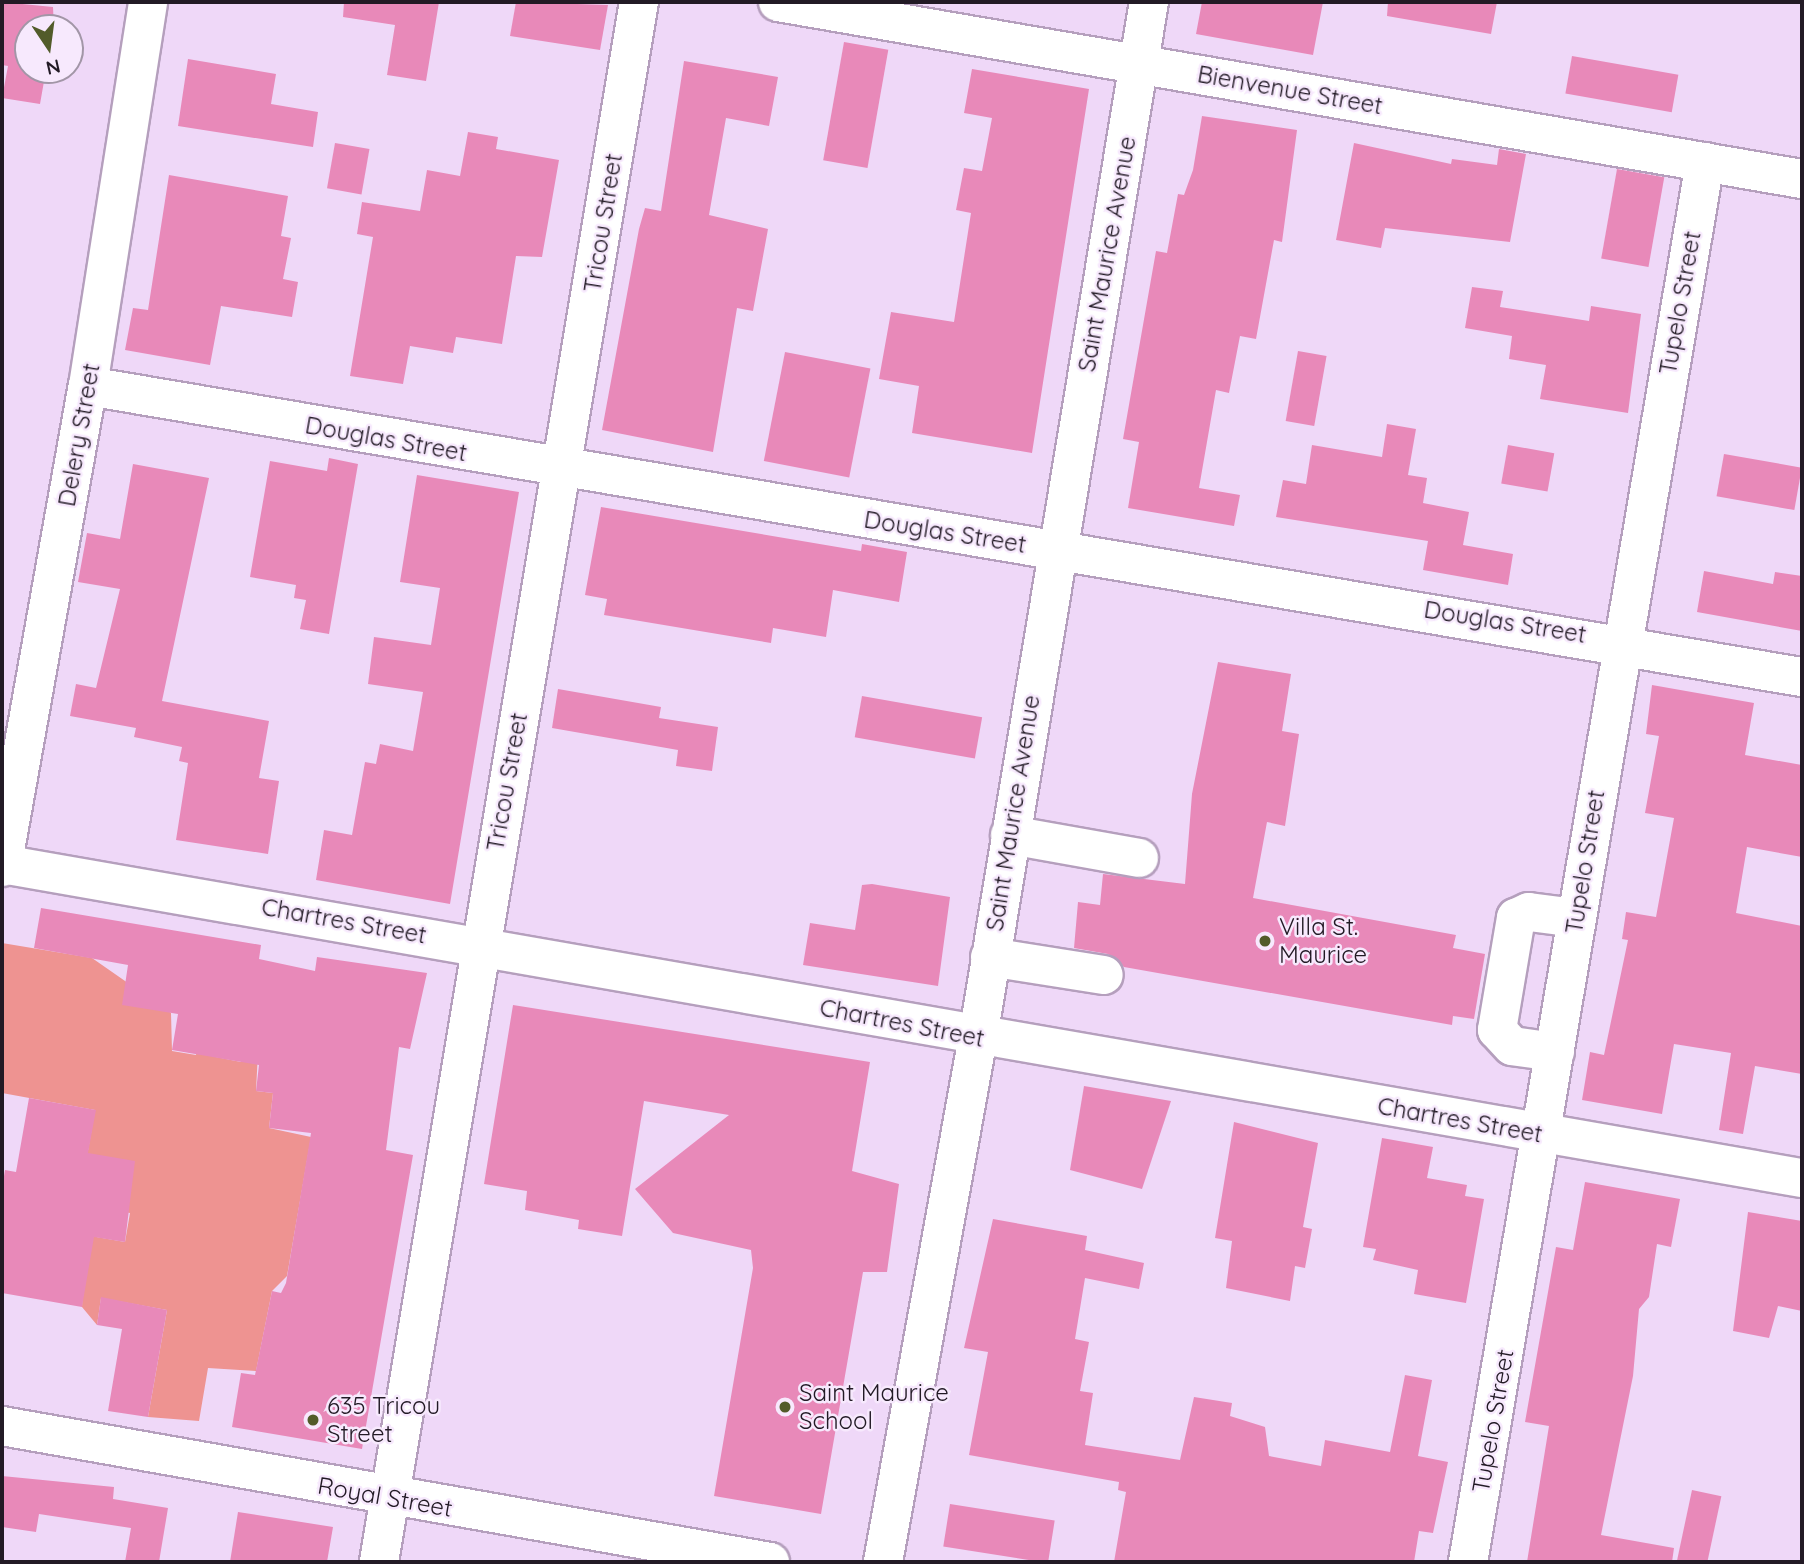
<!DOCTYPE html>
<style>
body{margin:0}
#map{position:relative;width:1804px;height:1564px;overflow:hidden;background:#efd8f8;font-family:Quicksand,sans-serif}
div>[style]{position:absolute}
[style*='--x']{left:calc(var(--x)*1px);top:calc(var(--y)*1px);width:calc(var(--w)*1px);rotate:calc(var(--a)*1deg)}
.green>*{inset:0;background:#ee9391}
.building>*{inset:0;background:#e889b9;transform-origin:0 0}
.roads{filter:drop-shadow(2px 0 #b59fbd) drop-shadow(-2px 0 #b59fbd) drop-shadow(0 2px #b59fbd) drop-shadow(0 -2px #b59fbd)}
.minor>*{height:38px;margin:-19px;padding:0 19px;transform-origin:19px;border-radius:19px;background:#fff}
.dots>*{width:19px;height:19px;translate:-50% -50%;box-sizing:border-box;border:4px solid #f7e9fd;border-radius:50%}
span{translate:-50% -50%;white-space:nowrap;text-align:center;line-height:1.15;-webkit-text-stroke:5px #f7e9fd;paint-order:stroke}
.street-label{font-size:24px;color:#221a25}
.poi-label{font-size:24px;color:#221a25}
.left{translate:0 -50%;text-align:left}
.frame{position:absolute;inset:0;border:4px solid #221a25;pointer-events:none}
.north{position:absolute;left:14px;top:14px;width:70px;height:70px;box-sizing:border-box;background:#f7e9fd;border:2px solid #a296a7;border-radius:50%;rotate:167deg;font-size:19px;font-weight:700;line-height:28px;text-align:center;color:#221a25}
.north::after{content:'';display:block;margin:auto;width:24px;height:32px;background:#525b2a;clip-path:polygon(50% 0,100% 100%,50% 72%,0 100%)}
</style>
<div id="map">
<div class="green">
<i style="clip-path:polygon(2px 943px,92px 958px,171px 1013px,172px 1051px,196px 1055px,198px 1042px,216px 1057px,241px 1062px,258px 1052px,256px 1091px,273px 1093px,269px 1128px,311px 1137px,287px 1276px,272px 1291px,256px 1371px,208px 1368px,199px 1421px,148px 1417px,167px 1310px,101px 1298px,97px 1325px,82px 1307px,85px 1235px,125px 1242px,130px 1213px,90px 1206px,85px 1168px,95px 1110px,2px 1093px)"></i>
</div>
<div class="building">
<i style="clip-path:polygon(2px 2px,53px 7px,54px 28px,28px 28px,28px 70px,46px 70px,40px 104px,2px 98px,8px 66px,2px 65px)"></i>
<i style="clip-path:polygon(344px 2px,439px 2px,426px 81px,387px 75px,395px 25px,343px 17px)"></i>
<i style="clip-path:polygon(516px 2px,608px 5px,600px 50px,510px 36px)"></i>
<i style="clip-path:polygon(1202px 2px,1323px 2px,1313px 55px,1196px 34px)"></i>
<i style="clip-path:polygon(1388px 2px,1497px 2px,1491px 34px,1387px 16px)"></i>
<i style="left:844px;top:42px;width:45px;height:120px;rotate:10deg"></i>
<i style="left:1572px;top:56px;width:108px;height:38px;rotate:10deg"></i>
<i style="clip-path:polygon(188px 59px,276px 74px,271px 104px,318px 112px,313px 147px,178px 126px)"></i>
<i style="clip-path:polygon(684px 61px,778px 77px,769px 126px,726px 118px,709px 215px,768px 229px,753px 311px,737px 308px,713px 452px,602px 430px,639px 229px,645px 208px,661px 211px)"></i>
<i style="clip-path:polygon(972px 69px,1089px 89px,1032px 453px,912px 433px,919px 386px,879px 379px,891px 312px,954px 322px,971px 213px,956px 210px,964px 168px,982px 171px,992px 118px,964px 113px)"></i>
<i style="clip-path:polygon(1202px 116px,1297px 130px,1282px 242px,1274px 240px,1256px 339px,1240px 336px,1229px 393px,1216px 390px,1199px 488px,1240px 495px,1234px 526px,1128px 508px,1139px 442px,1123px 439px,1156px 251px,1167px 253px,1178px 194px,1184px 195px,1193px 170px)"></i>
<i style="clip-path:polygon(468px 132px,498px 137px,496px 149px,559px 160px,542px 257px,516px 256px,502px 344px,456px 337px,453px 353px,410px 346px,403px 384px,350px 376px,373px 237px,357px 234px,362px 202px,420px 211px,427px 170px,460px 176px)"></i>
<i style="left:335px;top:143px;width:35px;height:46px;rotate:10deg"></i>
<i style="clip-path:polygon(1354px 143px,1451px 164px,1452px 159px,1497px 165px,1499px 149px,1526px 154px,1510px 242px,1385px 228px,1381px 248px,1336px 240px)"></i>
<i style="left:1617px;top:169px;width:48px;height:91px;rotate:10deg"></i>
<i style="clip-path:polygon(169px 175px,288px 196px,281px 236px,291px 238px,283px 279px,298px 282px,292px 317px,221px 306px,210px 365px,125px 350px,133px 308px,148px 310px)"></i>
<i style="clip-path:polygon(1472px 287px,1503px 291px,1500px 307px,1589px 321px,1591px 306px,1641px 314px,1628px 413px,1540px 399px,1546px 365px,1509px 359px,1512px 336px,1465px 328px)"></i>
<i style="left:1298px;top:351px;width:29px;height:71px;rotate:10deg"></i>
<i style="left:785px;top:352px;width:87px;height:111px;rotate:11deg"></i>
<i style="clip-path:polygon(1387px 424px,1416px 429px,1408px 475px,1427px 478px,1423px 503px,1469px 512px,1463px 545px,1513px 554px,1508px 585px,1423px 570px,1428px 541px,1276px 517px,1283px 480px,1306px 484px,1312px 445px,1382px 457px)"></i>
<i style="left:1508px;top:445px;width:47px;height:39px;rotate:10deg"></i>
<i style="left:1724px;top:454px;width:79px;height:43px;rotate:10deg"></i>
<i style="clip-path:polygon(329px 458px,358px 464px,329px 634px,300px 629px,306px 600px,294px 598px,296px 585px,250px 577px,270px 461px,327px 471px)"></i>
<i style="clip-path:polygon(133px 464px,209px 478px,162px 701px,269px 721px,259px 778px,279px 781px,268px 854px,176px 840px,188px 763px,179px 761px,182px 747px,134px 737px,136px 728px,70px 716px,76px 684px,96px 688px,120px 589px,78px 582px,87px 533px,120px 539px)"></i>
<i style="clip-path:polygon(417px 475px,519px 492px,450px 904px,316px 880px,324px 830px,352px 835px,365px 762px,376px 764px,380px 744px,413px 751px,423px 692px,368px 684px,374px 637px,431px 645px,440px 588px,400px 582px)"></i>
<i style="clip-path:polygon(601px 507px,861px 551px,862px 544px,907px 552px,899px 602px,833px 590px,826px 637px,773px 628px,771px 643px,604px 615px,607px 599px,585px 595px)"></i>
<i style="clip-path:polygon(1704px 571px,1773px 584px,1775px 572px,1802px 576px,1802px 631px,1697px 612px)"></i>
<i style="clip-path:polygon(1218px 662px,1291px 674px,1282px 731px,1299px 734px,1285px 826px,1267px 822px,1253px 898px,1456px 935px,1453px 948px,1485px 954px,1474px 1019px,1453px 1016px,1452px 1025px,1124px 967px,1108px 954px,1074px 948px,1078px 902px,1100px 905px,1103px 874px,1185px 884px,1192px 794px)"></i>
<i style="clip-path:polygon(1652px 685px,1754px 703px,1745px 755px,1802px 765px,1802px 857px,1747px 847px,1736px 913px,1802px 926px,1802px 1074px,1755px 1066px,1743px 1134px,1719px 1130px,1731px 1053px,1674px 1044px,1662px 1114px,1582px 1100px,1590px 1052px,1604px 1055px,1628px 940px,1622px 939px,1626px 912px,1656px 917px,1674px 818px,1645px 813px,1659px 736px,1646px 734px)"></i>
<i style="clip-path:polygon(558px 689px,661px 707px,659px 718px,718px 727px,712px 771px,676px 766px,678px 750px,552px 728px)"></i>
<i style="left:862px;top:696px;width:122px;height:42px;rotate:10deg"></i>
<i style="clip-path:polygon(872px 884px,950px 897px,938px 986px,803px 965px,810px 923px,855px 930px,862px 885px)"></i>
<i style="clip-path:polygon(41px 908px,261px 945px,259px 959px,315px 971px,317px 957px,427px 973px,410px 1049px,399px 1047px,386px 1150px,413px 1155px,362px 1449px,232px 1427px,241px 1373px,255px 1375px,272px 1291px,281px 1293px,286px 1283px,311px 1133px,269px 1128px,273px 1093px,256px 1091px,259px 1065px,172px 1050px,178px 1014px,122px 1005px,128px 965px,34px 948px)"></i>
<i style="clip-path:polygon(513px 1005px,870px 1062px,852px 1171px,899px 1184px,887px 1272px,863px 1272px,821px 1514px,714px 1496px,753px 1268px,751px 1250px,673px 1233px,635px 1189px,729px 1115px,644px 1101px,622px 1236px,578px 1229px,579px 1220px,525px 1210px,527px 1191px,484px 1184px)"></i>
<i style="clip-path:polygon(1084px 1086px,1171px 1101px,1142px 1189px,1070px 1170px)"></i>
<i style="clip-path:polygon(29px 1098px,96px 1110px,88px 1153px,135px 1161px,125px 1242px,94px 1237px,82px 1307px,2px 1293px,2px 1188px,5px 1170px,16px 1172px)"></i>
<i style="clip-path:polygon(1234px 1122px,1318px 1143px,1303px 1227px,1312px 1229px,1305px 1268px,1295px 1266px,1290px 1301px,1226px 1288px,1232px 1241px,1215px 1238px)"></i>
<i style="clip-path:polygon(1382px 1138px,1433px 1147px,1427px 1178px,1467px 1185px,1465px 1196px,1484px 1199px,1466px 1303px,1414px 1294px,1418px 1270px,1373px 1260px,1376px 1249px,1363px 1247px)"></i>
<i style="clip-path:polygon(1585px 1182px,1680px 1199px,1671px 1247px,1657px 1244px,1649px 1297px,1639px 1309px,1633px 1376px,1601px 1535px,1674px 1548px,1672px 1562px,1527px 1562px,1549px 1426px,1525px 1422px,1556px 1247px,1573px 1250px)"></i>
<i style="clip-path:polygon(1748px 1212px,1802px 1221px,1802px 1311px,1778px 1306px,1769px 1338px,1733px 1331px)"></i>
<i style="clip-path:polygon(993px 1219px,1087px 1236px,1085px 1250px,1144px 1263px,1139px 1289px,1085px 1278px,1075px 1339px,1089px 1342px,1080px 1391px,1093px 1393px,1085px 1445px,1180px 1460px,1194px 1397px,1232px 1403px,1230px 1416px,1265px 1427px,1269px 1456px,1321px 1466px,1325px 1440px,1390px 1452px,1405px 1375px,1432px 1380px,1418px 1456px,1448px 1462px,1433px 1533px,1419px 1531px,1414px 1562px,1114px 1562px,1126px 1492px,1118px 1490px,1119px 1482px,969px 1455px,988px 1352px,964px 1348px)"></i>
<i style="clip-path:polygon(101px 1297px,167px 1310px,148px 1417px,108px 1411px,122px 1329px,97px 1325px)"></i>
<i style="clip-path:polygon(2px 1476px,114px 1487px,113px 1499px,168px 1508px,159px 1562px,125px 1562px,131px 1528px,39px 1514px,36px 1532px,2px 1527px)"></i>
<i style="left:1692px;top:1490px;width:30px;height:73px;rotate:12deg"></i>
<i style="left:950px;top:1504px;width:106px;height:43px;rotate:9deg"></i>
<i style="clip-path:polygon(238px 1512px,333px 1527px,327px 1562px,230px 1562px)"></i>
</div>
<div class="roads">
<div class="minor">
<i style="--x:778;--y:2;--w:1039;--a:9.81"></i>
<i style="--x:88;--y:386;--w:1739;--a:9.64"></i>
<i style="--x:1010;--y:835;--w:131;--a:10.1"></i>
<i style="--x:2;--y:864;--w:1827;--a:9.9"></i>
<i style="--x:2;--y:867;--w:489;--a:-79.9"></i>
<i style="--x:88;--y:386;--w:389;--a:-81.1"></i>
<i style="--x:990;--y:957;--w:115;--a:9"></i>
<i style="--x:1555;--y:1052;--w:43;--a:-172.1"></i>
<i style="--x:1512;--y:1046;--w:22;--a:-133"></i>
<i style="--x:1497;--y:1030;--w:114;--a:-80.4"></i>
<i style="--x:1516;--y:918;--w:14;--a:-25"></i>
<i style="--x:1529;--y:912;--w:47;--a:7.3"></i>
<i style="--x:2;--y:1426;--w:780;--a:10.04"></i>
<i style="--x:379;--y:1562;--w:1582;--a:-80.54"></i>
<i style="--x:883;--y:1562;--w:534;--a:-79.74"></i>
<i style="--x:978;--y:1037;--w:1049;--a:-80.62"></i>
<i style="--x:1468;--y:1562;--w:1420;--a:-80.39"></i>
</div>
</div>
<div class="dots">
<i style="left:1265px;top:941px;background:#525b2a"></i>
<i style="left:785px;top:1407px;background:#525b2a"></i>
<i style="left:313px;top:1420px;background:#525b2a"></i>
</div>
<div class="street-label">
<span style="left:1290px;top:90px;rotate:10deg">Bienvenue Street</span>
<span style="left:603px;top:223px;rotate:-81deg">Tricou Street</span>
<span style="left:1107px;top:254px;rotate:-80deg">Saint Maurice Avenue</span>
<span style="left:1680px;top:303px;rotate:-80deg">Tupelo Street</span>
<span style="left:79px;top:435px;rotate:-80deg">Delery Street</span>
<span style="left:386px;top:439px;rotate:10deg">Douglas Street</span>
<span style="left:945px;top:532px;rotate:9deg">Douglas Street</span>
<span style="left:1505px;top:622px;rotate:9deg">Douglas Street</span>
<span style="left:507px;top:782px;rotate:-80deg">Tricou Street</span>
<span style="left:1013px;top:813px;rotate:-81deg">Saint Maurice Avenue</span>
<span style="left:1585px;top:862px;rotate:-81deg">Tupelo Street</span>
<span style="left:344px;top:921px;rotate:10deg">Chartres Street</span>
<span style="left:902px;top:1023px;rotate:11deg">Chartres Street</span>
<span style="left:1460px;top:1120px;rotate:10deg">Chartres Street</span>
<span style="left:1493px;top:1421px;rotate:-80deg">Tupelo Street</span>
<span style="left:385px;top:1497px;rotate:10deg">Royal Street</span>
</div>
<div class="poi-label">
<span class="left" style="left:1279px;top:941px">Villa St.<br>Maurice</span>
<span class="left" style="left:799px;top:1407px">Saint Maurice<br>School</span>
<span class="left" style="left:327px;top:1420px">635 Tricou<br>Street</span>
</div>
<div class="frame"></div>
<div class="north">N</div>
</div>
